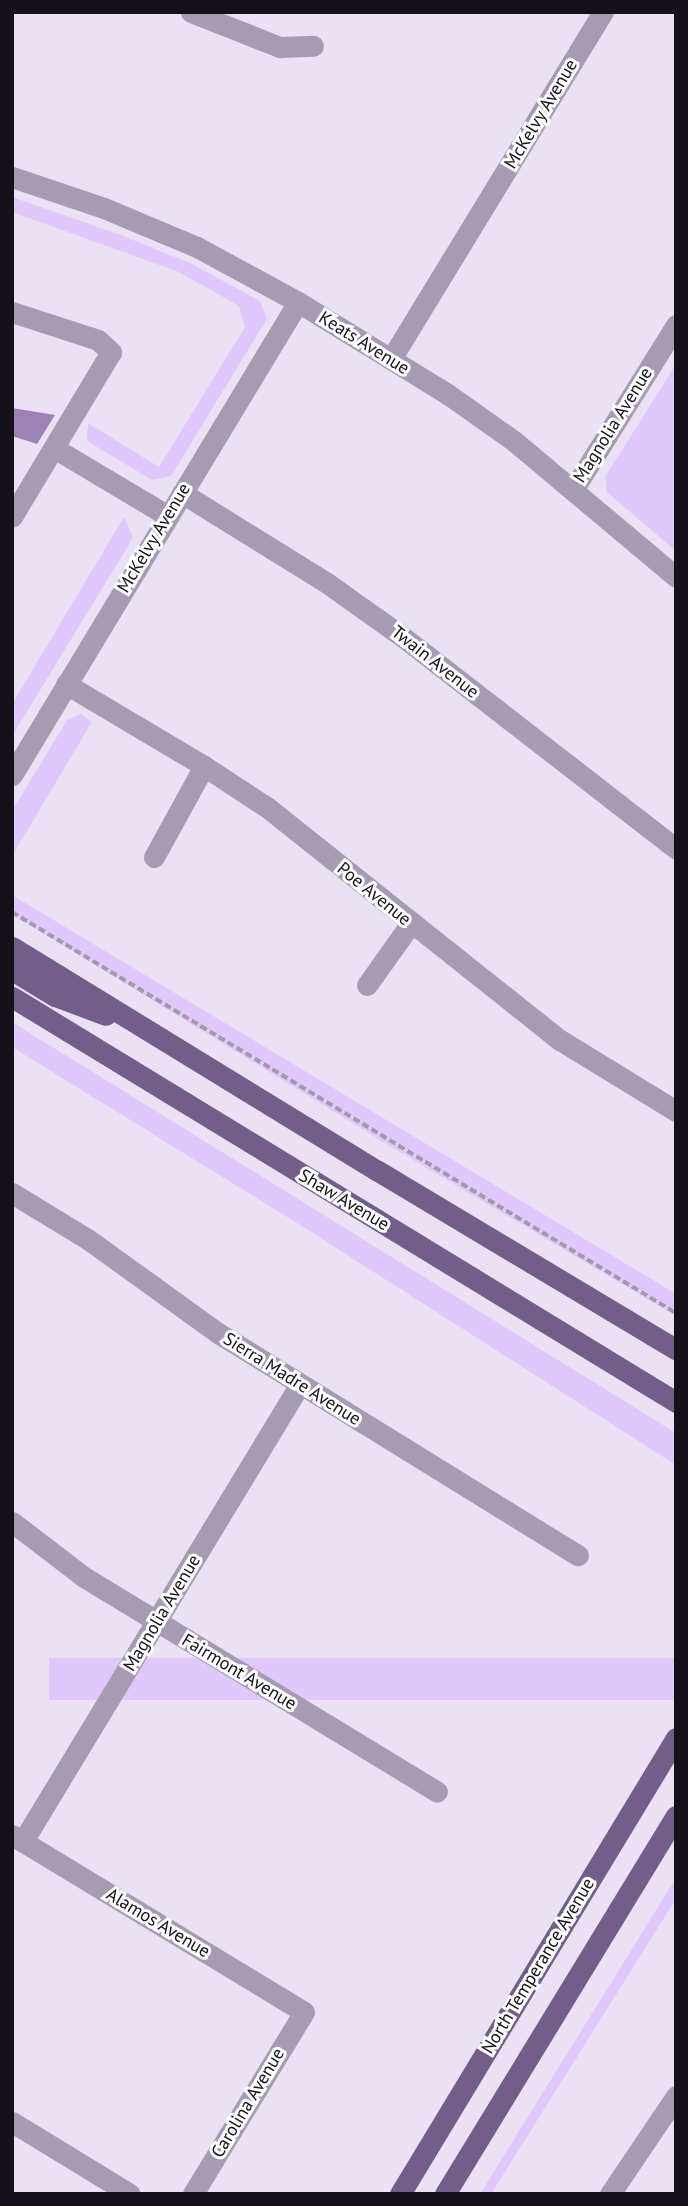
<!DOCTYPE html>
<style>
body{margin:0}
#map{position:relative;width:688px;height:2206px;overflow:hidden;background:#eae1f5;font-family:"PT Sans",sans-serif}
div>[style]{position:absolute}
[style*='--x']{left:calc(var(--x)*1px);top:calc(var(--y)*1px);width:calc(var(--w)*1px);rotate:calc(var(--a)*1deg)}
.green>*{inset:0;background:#e1c8fc;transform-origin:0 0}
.water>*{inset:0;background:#9d82b8}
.path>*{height:3.5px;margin-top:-1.75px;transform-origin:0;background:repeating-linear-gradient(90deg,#a19aaa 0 7px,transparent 0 10.5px)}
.minor>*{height:21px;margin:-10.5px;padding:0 10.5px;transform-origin:10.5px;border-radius:10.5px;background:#a79bb4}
.major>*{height:21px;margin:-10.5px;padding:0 10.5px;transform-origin:10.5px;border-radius:10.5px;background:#735d89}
span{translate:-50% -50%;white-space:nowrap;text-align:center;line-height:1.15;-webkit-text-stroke:6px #fff;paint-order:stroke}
.street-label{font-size:18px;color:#141118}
.frame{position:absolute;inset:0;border:14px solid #141118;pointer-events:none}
</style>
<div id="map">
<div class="green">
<i style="clip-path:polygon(12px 197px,121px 235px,192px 264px,260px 301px,267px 319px,171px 476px,152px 480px,87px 441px,88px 423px,159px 467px,245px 327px,239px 306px,179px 272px,12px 212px)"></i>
<i style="clip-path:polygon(676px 364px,676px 551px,607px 492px,605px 477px)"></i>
<i style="clip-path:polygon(124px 517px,133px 538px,12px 736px,12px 704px)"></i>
<i style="clip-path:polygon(81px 714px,92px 722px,12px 856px,12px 811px,67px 720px)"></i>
<i style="clip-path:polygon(12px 895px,676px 1294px,676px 1316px,398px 1151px,12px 914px)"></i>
<i style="clip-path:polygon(12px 1022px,676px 1433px,676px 1465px,297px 1223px,12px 1047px)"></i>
<i style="left:676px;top:1658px;width:42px;height:627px;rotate:90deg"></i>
<i style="clip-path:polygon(676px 1878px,676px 1899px,491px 2194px,480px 2194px)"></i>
</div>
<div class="water">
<i style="clip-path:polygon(12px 408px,55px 415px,37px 444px,12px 436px)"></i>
</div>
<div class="path">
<i style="--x:12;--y:912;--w:776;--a:31.13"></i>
</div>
<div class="minor">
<i style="--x:191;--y:12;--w:96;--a:21.5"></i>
<i style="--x:280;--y:47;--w:33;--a:-2"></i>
<i style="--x:12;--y:177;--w:97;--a:18.6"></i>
<i style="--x:104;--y:208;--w:101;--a:22.8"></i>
<i style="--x:197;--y:247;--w:115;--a:28.6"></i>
<i style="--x:298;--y:302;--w:177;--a:31.6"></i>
<i style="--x:449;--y:395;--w:80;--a:35.3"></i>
<i style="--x:514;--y:441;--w:212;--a:40"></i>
<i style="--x:12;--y:312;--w:90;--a:18"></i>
<i style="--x:98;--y:340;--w:18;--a:43"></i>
<i style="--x:111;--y:352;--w:192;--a:121"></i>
<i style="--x:391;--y:359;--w:407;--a:-58.6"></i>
<i style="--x:54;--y:448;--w:133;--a:30.8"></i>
<i style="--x:573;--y:490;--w:195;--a:-58"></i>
<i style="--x:182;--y:493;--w:171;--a:31.8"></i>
<i style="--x:327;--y:583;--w:93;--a:35.4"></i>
<i style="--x:403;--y:637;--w:346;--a:37.8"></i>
<i style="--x:66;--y:684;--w:161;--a:30.7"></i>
<i style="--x:204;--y:766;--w:77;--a:33.3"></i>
<i style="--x:268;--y:808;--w:373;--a:38.5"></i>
<i style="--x:560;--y:1040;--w:136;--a:31.5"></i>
<i style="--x:12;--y:775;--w:553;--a:-58.84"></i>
<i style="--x:154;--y:857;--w:104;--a:-61.2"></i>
<i style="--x:367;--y:985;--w:76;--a:-54.6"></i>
<i style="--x:12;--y:1193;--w:90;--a:31.4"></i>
<i style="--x:89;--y:1240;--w:159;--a:35.8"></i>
<i style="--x:218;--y:1333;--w:423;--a:31.7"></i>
<i style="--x:12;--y:1522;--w:91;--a:37.4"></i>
<i style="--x:84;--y:1577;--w:413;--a:31.3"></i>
<i style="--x:12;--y:1835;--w:341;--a:31.2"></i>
<i style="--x:304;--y:2012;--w:213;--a:121.4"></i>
<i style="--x:23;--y:1841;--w:534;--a:-58.78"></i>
<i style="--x:12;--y:2122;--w:138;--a:31.4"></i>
<i style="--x:610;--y:2194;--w:118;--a:-56"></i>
</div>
<div class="major">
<i style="--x:12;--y:947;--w:429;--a:31.5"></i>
<i style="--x:378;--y:1171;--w:347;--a:30.9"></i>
<i style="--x:12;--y:970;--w:50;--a:31.2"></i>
<i style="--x:55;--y:996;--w:54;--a:20.4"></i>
<i style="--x:12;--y:997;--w:778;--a:31.38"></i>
<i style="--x:400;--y:2194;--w:533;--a:-58.82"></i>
<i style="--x:445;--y:2194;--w:443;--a:-58.6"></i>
</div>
<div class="street-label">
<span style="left:541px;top:114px;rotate:-59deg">McKelvy Avenue</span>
<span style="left:364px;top:343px;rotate:32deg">Keats Avenue</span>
<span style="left:613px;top:425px;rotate:-58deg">Magnolia Avenue</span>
<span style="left:154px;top:538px;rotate:-59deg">McKelvy Avenue</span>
<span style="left:435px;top:662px;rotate:38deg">Twain Avenue</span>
<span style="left:374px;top:894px;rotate:39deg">Poe Avenue</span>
<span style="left:344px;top:1200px;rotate:31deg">Shaw Avenue</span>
<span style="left:292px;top:1379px;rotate:32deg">Sierra Madre Avenue</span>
<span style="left:162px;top:1613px;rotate:-59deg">Magnolia Avenue</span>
<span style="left:239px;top:1672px;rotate:31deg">Fairmont Avenue</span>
<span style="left:158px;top:1923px;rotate:31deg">Alamos Avenue</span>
<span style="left:538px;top:1966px;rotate:-59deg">North Temperance Avenue</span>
<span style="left:248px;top:2103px;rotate:-59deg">Carolina Avenue</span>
</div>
<div class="frame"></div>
</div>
